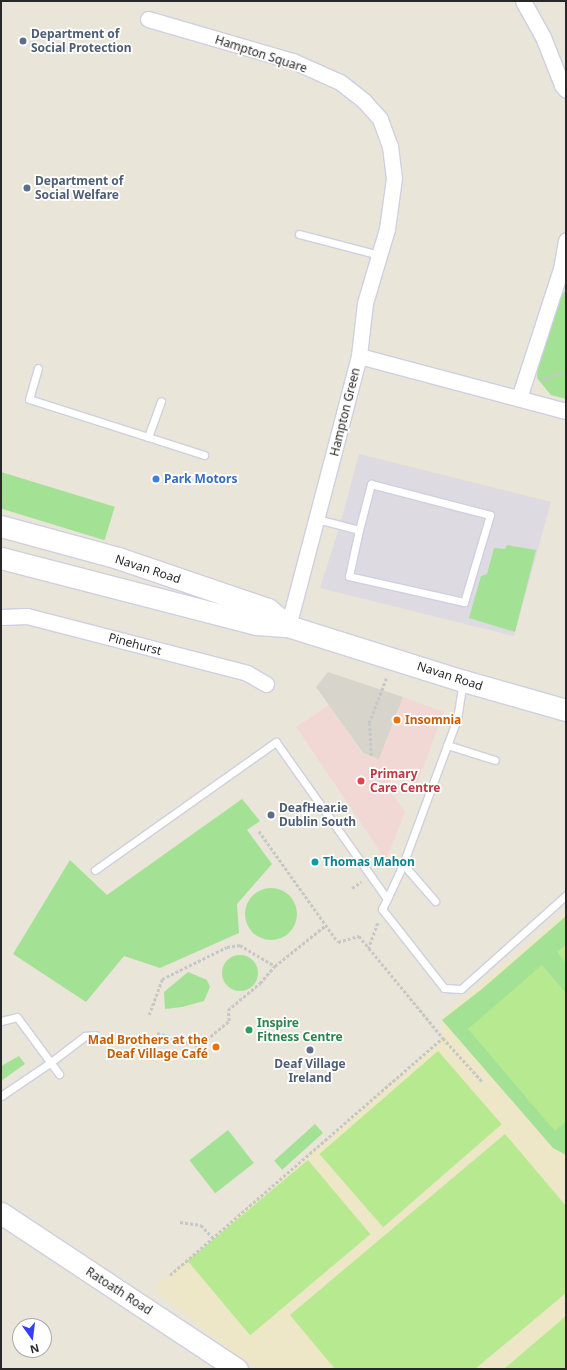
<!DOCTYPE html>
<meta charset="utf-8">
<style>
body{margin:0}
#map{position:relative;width:567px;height:1370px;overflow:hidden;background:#eae5d9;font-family:"Noto Sans",sans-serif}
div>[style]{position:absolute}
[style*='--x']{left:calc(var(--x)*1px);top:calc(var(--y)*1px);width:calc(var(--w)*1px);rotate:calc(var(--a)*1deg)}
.industrial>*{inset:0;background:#dddae2}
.education>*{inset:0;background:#ede6c7}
.medical>*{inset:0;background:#f2d8d5}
.green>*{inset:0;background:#a3e294;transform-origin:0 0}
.round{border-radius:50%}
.pitch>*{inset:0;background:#b6e990;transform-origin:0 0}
.plaza>*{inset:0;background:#d7d4cb}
.path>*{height:2.5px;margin-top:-1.25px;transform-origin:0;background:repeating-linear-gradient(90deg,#c7c7c7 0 3px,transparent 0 5px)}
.roads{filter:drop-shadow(1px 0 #cecfe1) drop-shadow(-1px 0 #cecfe1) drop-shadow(0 1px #cecfe1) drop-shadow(0 -1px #cecfe1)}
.service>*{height:7px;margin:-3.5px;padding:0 3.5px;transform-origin:3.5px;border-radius:3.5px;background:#fff}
.minor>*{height:15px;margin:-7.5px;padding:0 7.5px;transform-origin:7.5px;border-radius:7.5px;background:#fff}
.secondary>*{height:21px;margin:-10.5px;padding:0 10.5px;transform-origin:10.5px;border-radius:10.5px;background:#fff}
.dots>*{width:11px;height:11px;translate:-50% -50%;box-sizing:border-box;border:2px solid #fff;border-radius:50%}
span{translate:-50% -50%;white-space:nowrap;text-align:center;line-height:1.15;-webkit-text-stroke:3.5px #fff;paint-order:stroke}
.service-label{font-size:12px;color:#4e5e75;font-weight:700}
.left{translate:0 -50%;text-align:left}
.street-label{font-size:12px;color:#282828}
.shop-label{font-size:12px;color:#366cbe;font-weight:700}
.food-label{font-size:12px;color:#c56008;font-weight:700}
.right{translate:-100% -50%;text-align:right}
.health-label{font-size:12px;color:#be3a42;font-weight:700}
.culture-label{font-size:12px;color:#0d838f;font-weight:700}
.leisure-label{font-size:12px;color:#27864d;font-weight:700}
.frame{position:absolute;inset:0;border:2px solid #282828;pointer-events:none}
.north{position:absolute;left:12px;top:1318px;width:40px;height:40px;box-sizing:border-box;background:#fff;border:1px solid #a9a9a9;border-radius:50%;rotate:166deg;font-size:11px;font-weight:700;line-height:16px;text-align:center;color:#282828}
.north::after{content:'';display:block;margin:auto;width:14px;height:18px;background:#363dfa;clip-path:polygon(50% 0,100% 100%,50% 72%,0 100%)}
</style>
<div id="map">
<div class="industrial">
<i style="clip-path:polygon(359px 454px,551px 502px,514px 636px,320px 588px,340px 525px)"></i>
</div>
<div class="education">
<i style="clip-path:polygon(566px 913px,566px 1369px,257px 1369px,233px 1353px,153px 1289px,442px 1038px,444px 1023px,441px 1019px,448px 1011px)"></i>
</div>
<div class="medical">
<i style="clip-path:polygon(403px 697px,444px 712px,417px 784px,397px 776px,386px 784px,405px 812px,386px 860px,296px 727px,329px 705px,362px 753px,379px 759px)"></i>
</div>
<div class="green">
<i style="clip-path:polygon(566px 290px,566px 399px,551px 395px,537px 378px,538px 364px,557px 301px)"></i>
<i style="left:1px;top:472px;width:119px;height:35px;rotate:17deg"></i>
<i style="clip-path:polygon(507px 545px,536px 550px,515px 632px,469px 618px,481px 576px,487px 574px,494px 548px,505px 549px)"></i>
<i style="clip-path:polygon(242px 799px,260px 821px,247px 830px,272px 864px,237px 904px,239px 933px,160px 968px,124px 956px,86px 1002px,13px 954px,70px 860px,107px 895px)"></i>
<i class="round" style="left:245px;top:888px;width:52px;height:52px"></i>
<i style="clip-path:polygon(566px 916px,566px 1155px,553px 1148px,442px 1020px,482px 989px)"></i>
<i class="round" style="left:222px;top:955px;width:36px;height:36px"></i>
<i style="clip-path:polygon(188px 972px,207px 980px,210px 987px,204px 1001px,182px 1007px,165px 1009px,164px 992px)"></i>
<i style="clip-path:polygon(19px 1056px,25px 1064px,1px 1081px,1px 1066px)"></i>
<i style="left:315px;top:1124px;width:12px;height:55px;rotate:48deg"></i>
<i style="left:228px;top:1130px;width:42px;height:49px;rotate:52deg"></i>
</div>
<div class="pitch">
<i style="clip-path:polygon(566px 945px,566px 963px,557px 952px)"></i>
<i style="clip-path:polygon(542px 965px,566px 993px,566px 1121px,555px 1131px,468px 1029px)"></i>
<i style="left:438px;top:1051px;width:97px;height:157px;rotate:49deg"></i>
<i style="clip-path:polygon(505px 1134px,566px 1206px,566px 1293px,475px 1369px,335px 1369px,290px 1315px)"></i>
<i style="left:308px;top:1160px;width:97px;height:157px;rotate:50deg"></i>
<i style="clip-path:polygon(566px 1316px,566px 1369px,504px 1369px)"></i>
</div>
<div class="plaza">
<i style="clip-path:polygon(328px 672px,403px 697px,379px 759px,363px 753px,316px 687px)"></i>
</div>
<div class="path">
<i style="--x:542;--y:380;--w:26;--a:-21"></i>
<i style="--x:371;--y:756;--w:33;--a:-93"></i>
<i style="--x:369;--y:723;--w:50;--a:-69"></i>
<i style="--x:259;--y:831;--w:136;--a:54.6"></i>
<i style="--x:338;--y:942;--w:22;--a:-16"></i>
<i style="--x:359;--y:936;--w:16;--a:50"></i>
<i style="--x:352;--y:888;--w:11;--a:-34"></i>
<i style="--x:378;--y:923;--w:27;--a:110"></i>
<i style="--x:369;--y:948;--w:117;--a:50.6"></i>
<i style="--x:443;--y:1038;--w:58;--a:47.8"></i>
<i style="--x:149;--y:1015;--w:38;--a:-70"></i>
<i style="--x:162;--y:979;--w:72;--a:-26.2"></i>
<i style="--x:227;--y:947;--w:13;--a:-9"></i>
<i style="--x:240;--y:945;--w:41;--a:31"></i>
<i style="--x:275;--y:966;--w:65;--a:-38.8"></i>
<i style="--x:157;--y:1033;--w:44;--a:17.2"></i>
<i style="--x:199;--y:1046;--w:39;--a:-40"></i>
<i style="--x:229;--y:1021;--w:11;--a:-95"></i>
<i style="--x:228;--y:1010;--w:42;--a:-40.2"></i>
<i style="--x:260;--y:983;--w:23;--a:-49"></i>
<i style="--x:180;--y:1222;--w:21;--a:8"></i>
<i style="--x:201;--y:1225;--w:18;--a:47"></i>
<i style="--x:170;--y:1275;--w:362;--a:-41"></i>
</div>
<div class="roads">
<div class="service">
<i style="--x:299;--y:234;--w:83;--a:14.7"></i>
<i style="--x:38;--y:368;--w:32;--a:106"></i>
<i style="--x:29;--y:399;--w:125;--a:17.7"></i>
<i style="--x:148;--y:437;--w:38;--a:-70"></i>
<i style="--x:148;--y:437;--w:59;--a:17.8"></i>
<i style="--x:317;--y:519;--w:43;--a:14.7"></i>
<i style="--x:359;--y:530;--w:48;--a:-75.4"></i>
<i style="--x:371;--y:484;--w:123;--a:14.6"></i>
<i style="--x:490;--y:515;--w:91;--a:106.6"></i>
<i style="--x:464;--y:602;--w:118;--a:-167.3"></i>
<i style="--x:349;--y:576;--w:47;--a:-77.7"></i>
<i style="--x:447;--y:745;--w:50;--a:17.4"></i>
<i style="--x:403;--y:864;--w:49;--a:49.1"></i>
<i style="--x:95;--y:870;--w:222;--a:-35.3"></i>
<i style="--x:276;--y:742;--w:192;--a:54.7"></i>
<i style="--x:387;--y:899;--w:38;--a:-65"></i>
<i style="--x:403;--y:864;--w:155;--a:-69.6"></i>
<i style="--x:457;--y:719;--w:36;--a:-81"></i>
<i style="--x:387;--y:899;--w:11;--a:117"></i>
<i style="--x:382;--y:909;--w:100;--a:51.9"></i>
<i style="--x:444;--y:988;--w:17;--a:3"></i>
<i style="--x:461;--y:989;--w:141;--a:-41.8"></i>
<i style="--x:1;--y:1021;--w:16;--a:-14"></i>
<i style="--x:17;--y:1017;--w:71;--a:53.6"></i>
<i style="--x:1;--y:1096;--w:60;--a:-34.2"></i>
<i style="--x:51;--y:1062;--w:43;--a:-37.4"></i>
<i style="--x:85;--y:1036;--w:10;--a:-6"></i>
</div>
<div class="minor">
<i style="--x:523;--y:1;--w:41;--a:60.9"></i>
<i style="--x:543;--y:37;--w:52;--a:68.4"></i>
<i style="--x:562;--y:85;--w:6;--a:51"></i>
<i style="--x:148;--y:19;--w:151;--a:16.2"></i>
<i style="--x:293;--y:61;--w:51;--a:24.1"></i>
<i style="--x:340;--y:82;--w:31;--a:38"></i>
<i style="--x:364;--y:101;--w:24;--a:48"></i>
<i style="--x:380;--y:119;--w:29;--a:70"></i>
<i style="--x:390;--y:146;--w:32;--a:83"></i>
<i style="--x:394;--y:178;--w:51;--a:97.8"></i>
<i style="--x:387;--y:229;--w:77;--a:106.6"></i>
<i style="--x:365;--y:303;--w:53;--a:96.5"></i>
<i style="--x:359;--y:356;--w:279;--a:104.7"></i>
<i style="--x:359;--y:356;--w:214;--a:14.9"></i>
<i style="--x:519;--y:398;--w:136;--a:-72"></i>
<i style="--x:561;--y:269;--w:29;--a:-80"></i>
<i style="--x:1;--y:617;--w:26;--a:-2"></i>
<i style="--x:27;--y:616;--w:227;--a:14.5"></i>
<i style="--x:247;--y:673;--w:22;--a:30"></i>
</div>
<div class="secondary">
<i style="--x:1;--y:526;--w:121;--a:15.3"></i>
<i style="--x:118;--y:558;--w:158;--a:18.8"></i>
<i style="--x:268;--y:609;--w:26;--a:40"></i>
<i style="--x:1;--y:558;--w:264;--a:14.5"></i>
<i style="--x:257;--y:624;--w:31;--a:4"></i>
<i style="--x:288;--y:626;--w:184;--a:17.4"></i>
<i style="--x:464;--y:681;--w:106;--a:15.9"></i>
<i style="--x:1;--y:1213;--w:283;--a:33.5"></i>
</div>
</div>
<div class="dots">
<i style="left:23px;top:41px;background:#5c6f8a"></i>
<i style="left:27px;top:188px;background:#5c6f8a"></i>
<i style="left:156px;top:479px;background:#3f7fe0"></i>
<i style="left:397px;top:720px;background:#e8710a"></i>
<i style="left:361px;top:781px;background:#e0444e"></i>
<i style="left:271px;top:815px;background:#5c6f8a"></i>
<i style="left:315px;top:862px;background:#0f9aa8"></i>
<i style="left:249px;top:1030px;background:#2e9e5b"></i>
<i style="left:216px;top:1047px;background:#e8710a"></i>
<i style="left:310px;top:1050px;background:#5c6f8a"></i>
</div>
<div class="service-label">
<span class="left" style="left:31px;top:41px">Department of<br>Social Protection</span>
<span class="left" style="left:35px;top:188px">Department of<br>Social Welfare</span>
<span class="left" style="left:279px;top:815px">DeafHear.ie<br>Dublin South</span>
<span style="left:310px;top:1071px">Deaf Village<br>Ireland</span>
</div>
<div class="street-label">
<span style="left:261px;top:54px;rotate:18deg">Hampton Square</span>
<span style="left:345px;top:412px;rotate:-76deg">Hampton Green</span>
<span style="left:148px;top:569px;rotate:18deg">Navan Road</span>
<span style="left:135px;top:644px;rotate:15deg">Pinehurst</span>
<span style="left:450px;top:676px;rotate:18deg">Navan Road</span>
<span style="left:119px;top:1291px;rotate:33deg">Ratoath Road</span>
</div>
<div class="shop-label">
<span class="left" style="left:164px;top:479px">Park Motors</span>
</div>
<div class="food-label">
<span class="left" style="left:405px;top:720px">Insomnia</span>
<span class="right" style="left:208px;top:1047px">Mad Brothers at the<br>Deaf Village Café</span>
</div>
<div class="health-label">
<span class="left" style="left:370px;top:781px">Primary<br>Care Centre</span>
</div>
<div class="culture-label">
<span class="left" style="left:323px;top:862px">Thomas Mahon</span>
</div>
<div class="leisure-label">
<span class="left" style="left:257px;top:1030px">Inspire<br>Fitness Centre</span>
</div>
<div class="frame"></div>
<div class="north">N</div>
</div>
